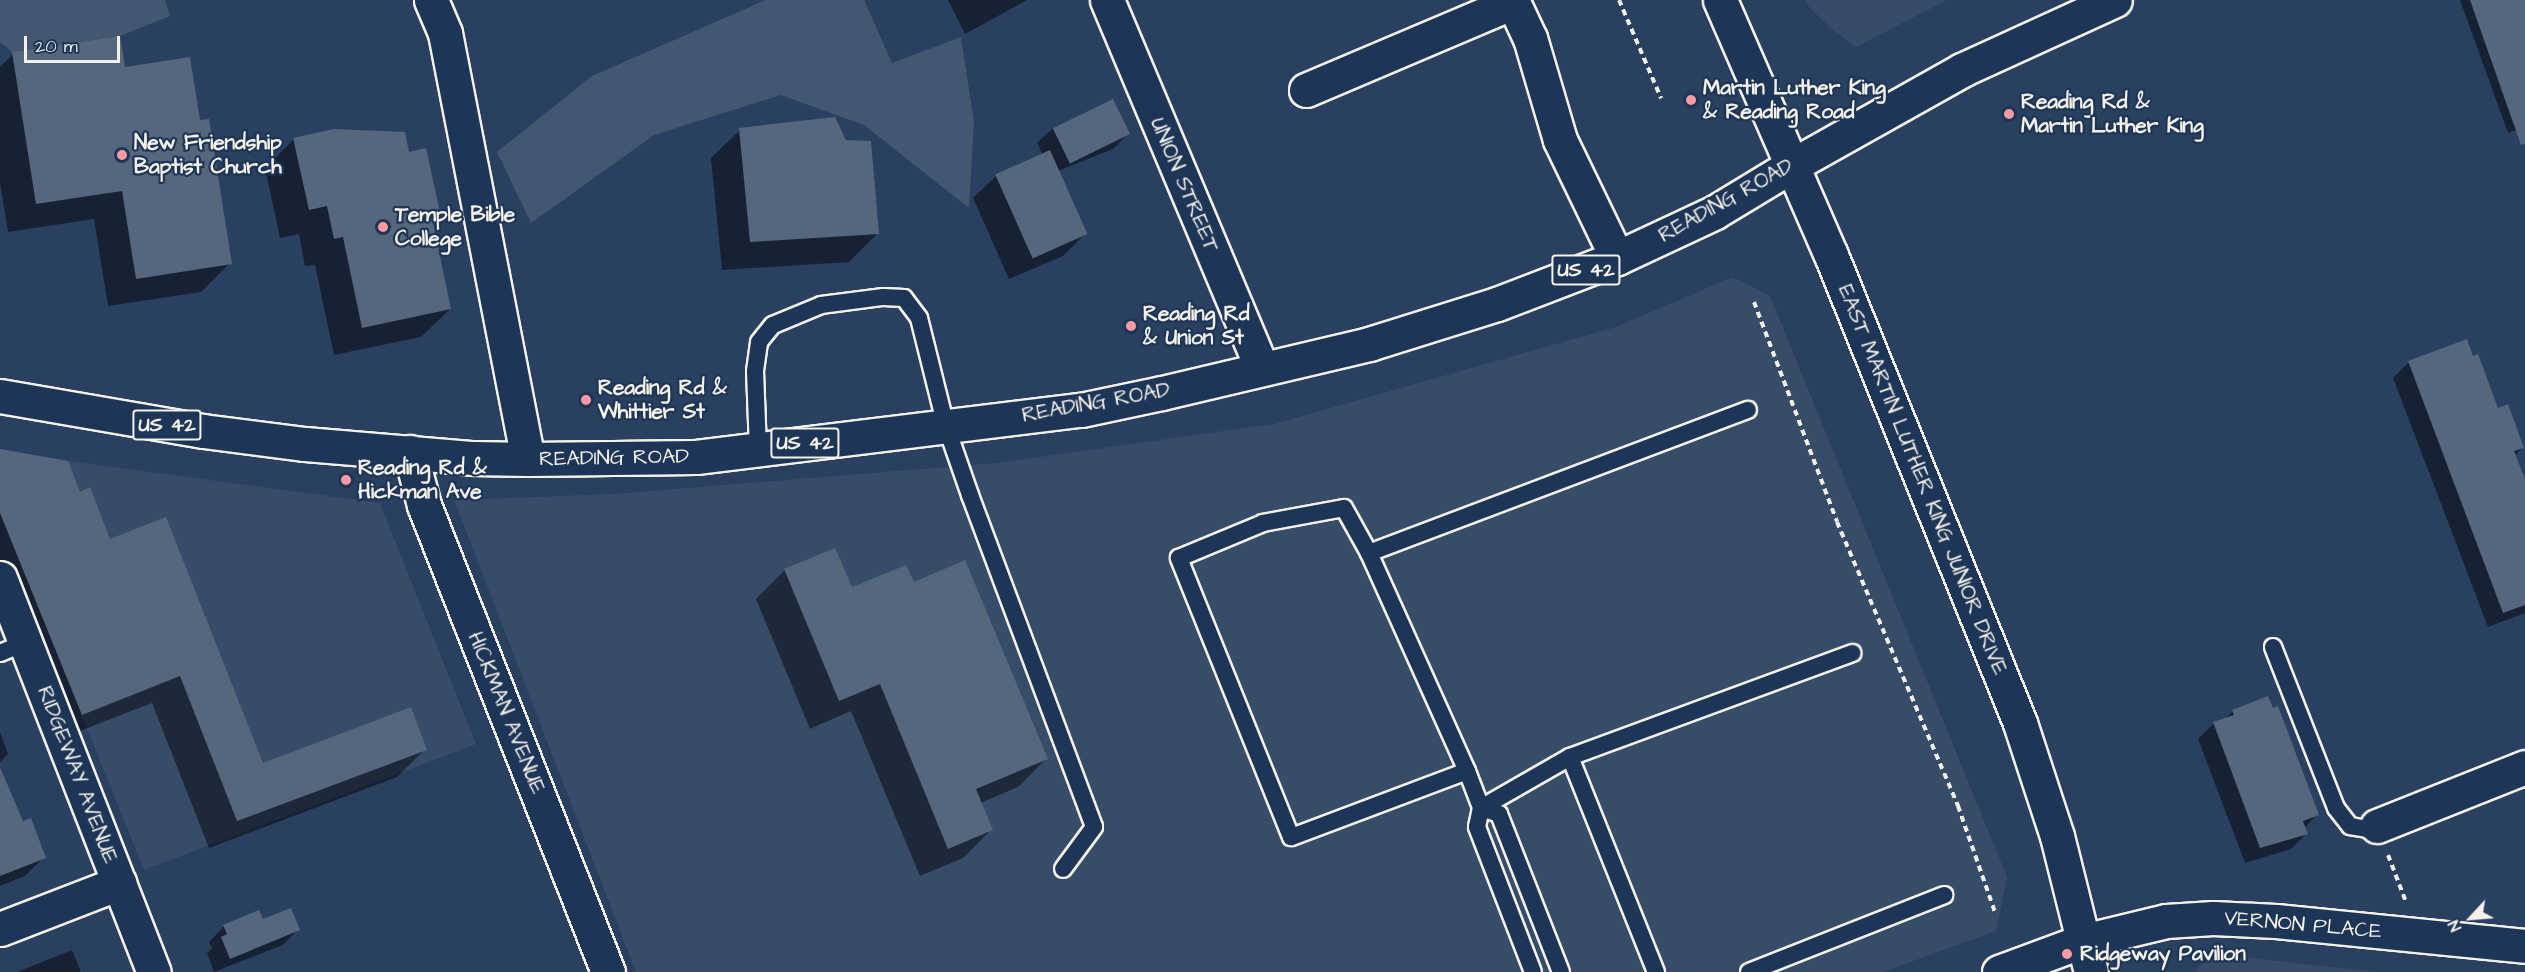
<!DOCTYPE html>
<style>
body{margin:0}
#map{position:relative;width:2525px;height:972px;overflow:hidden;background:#2a4060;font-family:"Architects Daughter",sans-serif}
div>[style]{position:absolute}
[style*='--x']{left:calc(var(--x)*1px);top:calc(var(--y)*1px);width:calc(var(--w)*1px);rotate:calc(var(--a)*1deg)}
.built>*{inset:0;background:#374c69}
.green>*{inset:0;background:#445771}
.shadow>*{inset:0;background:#0007}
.building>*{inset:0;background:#56677d;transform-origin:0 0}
.path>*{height:4px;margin-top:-2px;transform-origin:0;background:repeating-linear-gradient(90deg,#f4f1e8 0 6px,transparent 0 10.5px)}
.roads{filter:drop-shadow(2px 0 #f4f1e8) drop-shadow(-2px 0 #f4f1e8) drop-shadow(0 2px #f4f1e8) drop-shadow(0 -2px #f4f1e8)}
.lane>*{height:16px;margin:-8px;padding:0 8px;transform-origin:8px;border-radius:8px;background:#1d3557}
.street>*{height:33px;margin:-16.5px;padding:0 16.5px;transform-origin:16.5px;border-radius:16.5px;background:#1d3557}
.primary>*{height:33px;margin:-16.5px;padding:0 16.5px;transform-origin:16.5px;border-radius:16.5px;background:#1d3557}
.dots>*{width:16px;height:16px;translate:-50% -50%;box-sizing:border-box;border:3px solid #1d3557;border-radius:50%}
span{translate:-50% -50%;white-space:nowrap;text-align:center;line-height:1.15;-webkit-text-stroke:4.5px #1d3557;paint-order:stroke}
.shield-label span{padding:2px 4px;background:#1d3557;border:2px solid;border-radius:4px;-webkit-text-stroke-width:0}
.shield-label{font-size:20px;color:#f4f1e8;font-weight:700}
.poi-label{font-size:21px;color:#f4f1e8;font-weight:700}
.left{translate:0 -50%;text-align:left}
.street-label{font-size:21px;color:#f4f1e8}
.north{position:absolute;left:2441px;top:888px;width:60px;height:60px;-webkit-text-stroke:4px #1d3557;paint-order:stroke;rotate:244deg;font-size:16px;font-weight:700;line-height:24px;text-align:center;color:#f4f1e8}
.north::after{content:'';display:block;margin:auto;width:21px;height:27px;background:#f4f1e8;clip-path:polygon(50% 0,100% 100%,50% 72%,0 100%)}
.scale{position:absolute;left:24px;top:36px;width:96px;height:27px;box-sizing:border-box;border:3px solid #f4f1e8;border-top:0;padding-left:8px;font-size:18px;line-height:21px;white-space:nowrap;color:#f4f1e8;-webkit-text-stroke:4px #1d3557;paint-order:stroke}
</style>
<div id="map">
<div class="built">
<i style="clip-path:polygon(1806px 0,1947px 0,1856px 47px,1835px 32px,1809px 7px)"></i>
<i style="clip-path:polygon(1733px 277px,1770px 296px,2007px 877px,1996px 931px,1883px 972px,636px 972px,454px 500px,614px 494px,996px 463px,1274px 424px,1616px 327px)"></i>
<i style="clip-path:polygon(0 449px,68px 461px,380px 503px,476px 744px,144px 870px,0 513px)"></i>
<i style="clip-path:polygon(2240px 957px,2369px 971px,2375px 972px,2194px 972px,2202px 964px)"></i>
</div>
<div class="green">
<i style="clip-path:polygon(0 0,165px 0,170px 16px,120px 36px,12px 52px,0 42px)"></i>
<i style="clip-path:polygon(766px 0,864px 0,892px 63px,961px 37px,974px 122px,969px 208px,864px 125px,781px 95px,654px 135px,531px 223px,497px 152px,592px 76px)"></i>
</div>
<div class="shadow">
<i style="clip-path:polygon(948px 0,1027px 0,965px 34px)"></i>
<i style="clip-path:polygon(2460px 0,2525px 0,2525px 127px,2508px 133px)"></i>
<i style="clip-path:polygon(13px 54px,124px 69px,198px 122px,230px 263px,201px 292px,108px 306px,94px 219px,8px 232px,0 183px,0 67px)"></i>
<i style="clip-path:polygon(1112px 101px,1128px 134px,1113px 149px,1058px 171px,1085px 234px,1063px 256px,1009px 279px,973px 198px,996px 176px,1043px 155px,1037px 143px,1053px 128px)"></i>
<i style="clip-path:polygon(740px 130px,878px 233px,849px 262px,722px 270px,711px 158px)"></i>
<i style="clip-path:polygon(294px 139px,408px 153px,440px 216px,432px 224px,450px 309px,421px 337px,334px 355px,315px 265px,305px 266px,299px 234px,280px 238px,265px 168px)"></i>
<i style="clip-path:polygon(2466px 341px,2497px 410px,2523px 447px,2515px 455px,2525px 483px,2525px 613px,2488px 627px,2393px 378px,2408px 363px)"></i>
<i style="clip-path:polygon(0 451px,79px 494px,262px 765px,425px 749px,397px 777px,209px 848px,152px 703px,54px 741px,0 608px)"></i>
<i style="clip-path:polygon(785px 570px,851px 589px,913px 584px,1046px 759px,1018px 787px,980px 803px,991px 830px,963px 858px,920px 876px,851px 711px,810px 729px,756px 599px)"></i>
<i style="clip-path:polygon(2233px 711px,2317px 815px,2304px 828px,2306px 834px,2291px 849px,2245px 863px,2198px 739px,2213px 724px,2224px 720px)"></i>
<i style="clip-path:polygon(0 732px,8px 754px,0 762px)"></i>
<i style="clip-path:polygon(0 767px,22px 823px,44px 857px,25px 876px,0 886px)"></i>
<i style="clip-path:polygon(262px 921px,298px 929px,283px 945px,214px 972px,207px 953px,212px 948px,209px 942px,224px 926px)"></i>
<i style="clip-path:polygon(72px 950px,81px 972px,17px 972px)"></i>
</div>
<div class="building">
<i style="clip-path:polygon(2470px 0,2525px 0,2525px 144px,2521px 145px)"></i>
<i style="clip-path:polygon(120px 36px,125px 67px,190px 57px,200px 120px,209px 119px,232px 264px,136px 279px,122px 191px,36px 204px,12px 52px)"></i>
<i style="left:1113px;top:99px;width:39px;height:67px;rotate:64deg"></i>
<i style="clip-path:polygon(835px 117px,846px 140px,871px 141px,879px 234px,750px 242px,739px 128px)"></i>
<i style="clip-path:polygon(334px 129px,405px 132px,409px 152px,426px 148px,441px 217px,432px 218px,451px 309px,362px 328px,343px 237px,334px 239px,327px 206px,309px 210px,293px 138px)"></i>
<i style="left:1050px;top:150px;width:92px;height:60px;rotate:66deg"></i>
<i style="clip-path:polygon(2467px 339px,2473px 356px,2478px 354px,2498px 408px,2508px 404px,2524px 448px,2514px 451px,2525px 479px,2525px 605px,2503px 613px,2408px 361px)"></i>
<i style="clip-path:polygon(0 449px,68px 461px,80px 492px,90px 487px,110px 539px,166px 517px,263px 763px,411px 707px,427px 750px,237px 821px,180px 676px,82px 715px,0 513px)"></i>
<i style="clip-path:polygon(835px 548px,852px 587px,906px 565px,914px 582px,965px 560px,1048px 759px,976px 789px,993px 830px,948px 849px,880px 684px,839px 701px,784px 569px)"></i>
<i style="clip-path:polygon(2268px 696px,2273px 708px,2278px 706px,2319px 815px,2303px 821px,2308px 834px,2260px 848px,2213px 722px,2234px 715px,2232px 710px)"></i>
<i style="clip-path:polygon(0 767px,23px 821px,31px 818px,46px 858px,0 876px)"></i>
<i style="clip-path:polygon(291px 908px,300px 930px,230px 959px,221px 937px,227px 934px,223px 925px,259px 910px,263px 919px)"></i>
</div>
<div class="path">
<i style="--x:1619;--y:0;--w:107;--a:66.8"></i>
<i style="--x:1754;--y:302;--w:235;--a:69.3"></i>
<i style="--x:1837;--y:522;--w:309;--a:66.9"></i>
<i style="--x:1958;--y:806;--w:115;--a:70.8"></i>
<i style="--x:2388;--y:855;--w:50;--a:69"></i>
</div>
<div class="roads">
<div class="lane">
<i style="--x:758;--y:449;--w:78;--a:-92.2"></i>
<i style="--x:755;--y:371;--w:29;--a:-82"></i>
<i style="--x:759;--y:342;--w:22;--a:-51"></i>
<i style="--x:773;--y:325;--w:52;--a:-22.6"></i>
<i style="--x:821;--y:305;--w:63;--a:-7.4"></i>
<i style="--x:883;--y:297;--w:21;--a:3"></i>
<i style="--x:904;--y:298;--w:25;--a:53"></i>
<i style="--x:919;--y:318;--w:111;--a:76"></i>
<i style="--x:946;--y:426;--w:73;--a:70.8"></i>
<i style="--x:970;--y:495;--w:354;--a:69.5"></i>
<i style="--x:1094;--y:827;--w:52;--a:126.4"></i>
<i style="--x:1344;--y:508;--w:51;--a:60.9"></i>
<i style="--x:1369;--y:553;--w:239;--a:65.8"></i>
<i style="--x:1467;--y:771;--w:188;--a:159.4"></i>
<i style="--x:1291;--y:837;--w:301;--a:-111.9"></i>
<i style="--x:1179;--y:558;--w:91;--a:-22.6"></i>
<i style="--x:1263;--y:523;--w:82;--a:-10.5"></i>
<i style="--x:1369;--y:553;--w:405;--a:-20.7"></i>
<i style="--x:2273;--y:647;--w:173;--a:68.6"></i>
<i style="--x:2336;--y:808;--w:23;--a:52"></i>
<i style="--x:2350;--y:826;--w:17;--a:10"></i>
<i style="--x:2367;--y:829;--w:10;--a:-17"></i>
<i style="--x:0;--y:653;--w:27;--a:-22"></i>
<i style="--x:1570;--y:757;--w:232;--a:68.2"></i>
<i style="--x:1467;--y:771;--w:40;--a:69"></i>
<i style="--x:1481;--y:808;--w:19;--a:102"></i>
<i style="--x:1477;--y:827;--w:155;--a:68.9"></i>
<i style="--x:1481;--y:808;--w:103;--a:-29.8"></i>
<i style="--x:1570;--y:757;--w:301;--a:-20.2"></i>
<i style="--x:1481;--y:808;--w:19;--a:18"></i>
<i style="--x:1499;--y:814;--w:170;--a:68.6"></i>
<i style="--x:1749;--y:972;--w:210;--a:-21.5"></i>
</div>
<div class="street">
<i style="--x:431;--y:0;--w:36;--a:67"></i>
<i style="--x:445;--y:33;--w:434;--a:79"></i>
<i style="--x:1107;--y:0;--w:400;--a:67.2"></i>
<i style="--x:1306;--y:90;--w:225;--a:-23"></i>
<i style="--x:1513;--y:2;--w:40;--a:65"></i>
<i style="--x:1530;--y:38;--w:106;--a:73.6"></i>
<i style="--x:1560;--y:140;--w:131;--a:64.2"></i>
<i style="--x:410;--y:452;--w:55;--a:75.2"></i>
<i style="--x:424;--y:505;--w:502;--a:68.5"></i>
<i style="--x:0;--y:578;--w:423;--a:68.7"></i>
<i style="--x:2377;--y:826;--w:159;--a:-21.7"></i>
<i style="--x:0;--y:929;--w:128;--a:-21.1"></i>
<i style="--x:1999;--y:972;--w:90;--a:-20.3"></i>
<i style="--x:2083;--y:941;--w:85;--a:-13.5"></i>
<i style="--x:2166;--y:921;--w:47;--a:-3.7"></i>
<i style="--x:2213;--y:918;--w:63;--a:2.7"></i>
<i style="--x:2276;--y:921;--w:250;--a:5.7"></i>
</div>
<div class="primary">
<i style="--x:1720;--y:0;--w:278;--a:66.5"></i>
<i style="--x:1831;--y:255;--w:505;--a:68.01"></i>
<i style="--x:2020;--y:723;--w:119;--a:71.9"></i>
<i style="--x:2057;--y:836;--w:140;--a:76"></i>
<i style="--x:0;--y:396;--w:206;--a:9.8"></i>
<i style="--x:203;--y:431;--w:103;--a:7.3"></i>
<i style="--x:305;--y:444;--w:169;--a:4.8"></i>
<i style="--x:473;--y:458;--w:55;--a:1"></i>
<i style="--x:528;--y:459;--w:168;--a:-0.7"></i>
<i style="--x:696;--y:457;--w:388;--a:-7"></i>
<i style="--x:1081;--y:410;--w:83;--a:-11.9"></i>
<i style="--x:1162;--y:393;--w:213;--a:-13.3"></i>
<i style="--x:1369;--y:344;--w:134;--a:-17.4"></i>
<i style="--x:1497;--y:304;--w:129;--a:-21"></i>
<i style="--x:1617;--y:258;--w:108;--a:-25.1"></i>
<i style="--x:1715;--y:212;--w:89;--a:-31.2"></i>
<i style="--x:1791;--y:166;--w:196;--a:-29.3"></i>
<i style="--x:1962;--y:70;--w:168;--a:-24.6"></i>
</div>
</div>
<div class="dots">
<i style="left:1691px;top:100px;background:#ff9aa2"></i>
<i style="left:2009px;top:114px;background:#ff9aa2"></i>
<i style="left:122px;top:155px;background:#ff9aa2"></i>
<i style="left:383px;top:227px;background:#ff9aa2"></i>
<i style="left:1131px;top:326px;background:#ff9aa2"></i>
<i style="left:586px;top:400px;background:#ff9aa2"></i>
<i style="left:346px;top:480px;background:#ff9aa2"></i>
<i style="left:2067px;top:954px;background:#ff9aa2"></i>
</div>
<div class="shield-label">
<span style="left:1586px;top:270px">US 42</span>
<span style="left:167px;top:425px">US 42</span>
<span style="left:805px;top:443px">US 42</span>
</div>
<div class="poi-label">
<span class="left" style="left:1703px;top:100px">Martin Luther King<br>&amp; Reading Road</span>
<span class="left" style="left:2021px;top:114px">Reading Rd &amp;<br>Martin Luther King</span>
<span class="left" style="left:134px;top:155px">New Friendship<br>Baptist Church</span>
<span class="left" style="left:395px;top:227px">Temple Bible<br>College</span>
<span class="left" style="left:1143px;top:326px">Reading Rd<br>&amp; Union St</span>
<span class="left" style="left:598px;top:400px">Reading Rd &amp;<br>Whittier St</span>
<span class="left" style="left:358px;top:480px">Reading Rd &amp;<br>Hickman Ave</span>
<span class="left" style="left:2080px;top:954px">Ridgeway Pavilion</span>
</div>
<div class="street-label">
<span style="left:1184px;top:185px;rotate:67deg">UNION STREET</span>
<span style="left:1726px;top:201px;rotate:-29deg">READING ROAD</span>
<span style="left:1096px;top:403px;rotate:-10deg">READING ROAD</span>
<span style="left:614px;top:458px;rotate:-1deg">READING ROAD</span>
<span style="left:1922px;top:480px;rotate:68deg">EAST MARTIN LUTHER KING JUNIOR DRIVE</span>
<span style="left:506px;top:713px;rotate:68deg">HICKMAN AVENUE</span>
<span style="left:77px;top:775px;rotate:69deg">RIDGEWAY AVENUE</span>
<span style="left:2303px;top:925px;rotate:5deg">VERNON PLACE</span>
</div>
<div class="north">N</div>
<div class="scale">20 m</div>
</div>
